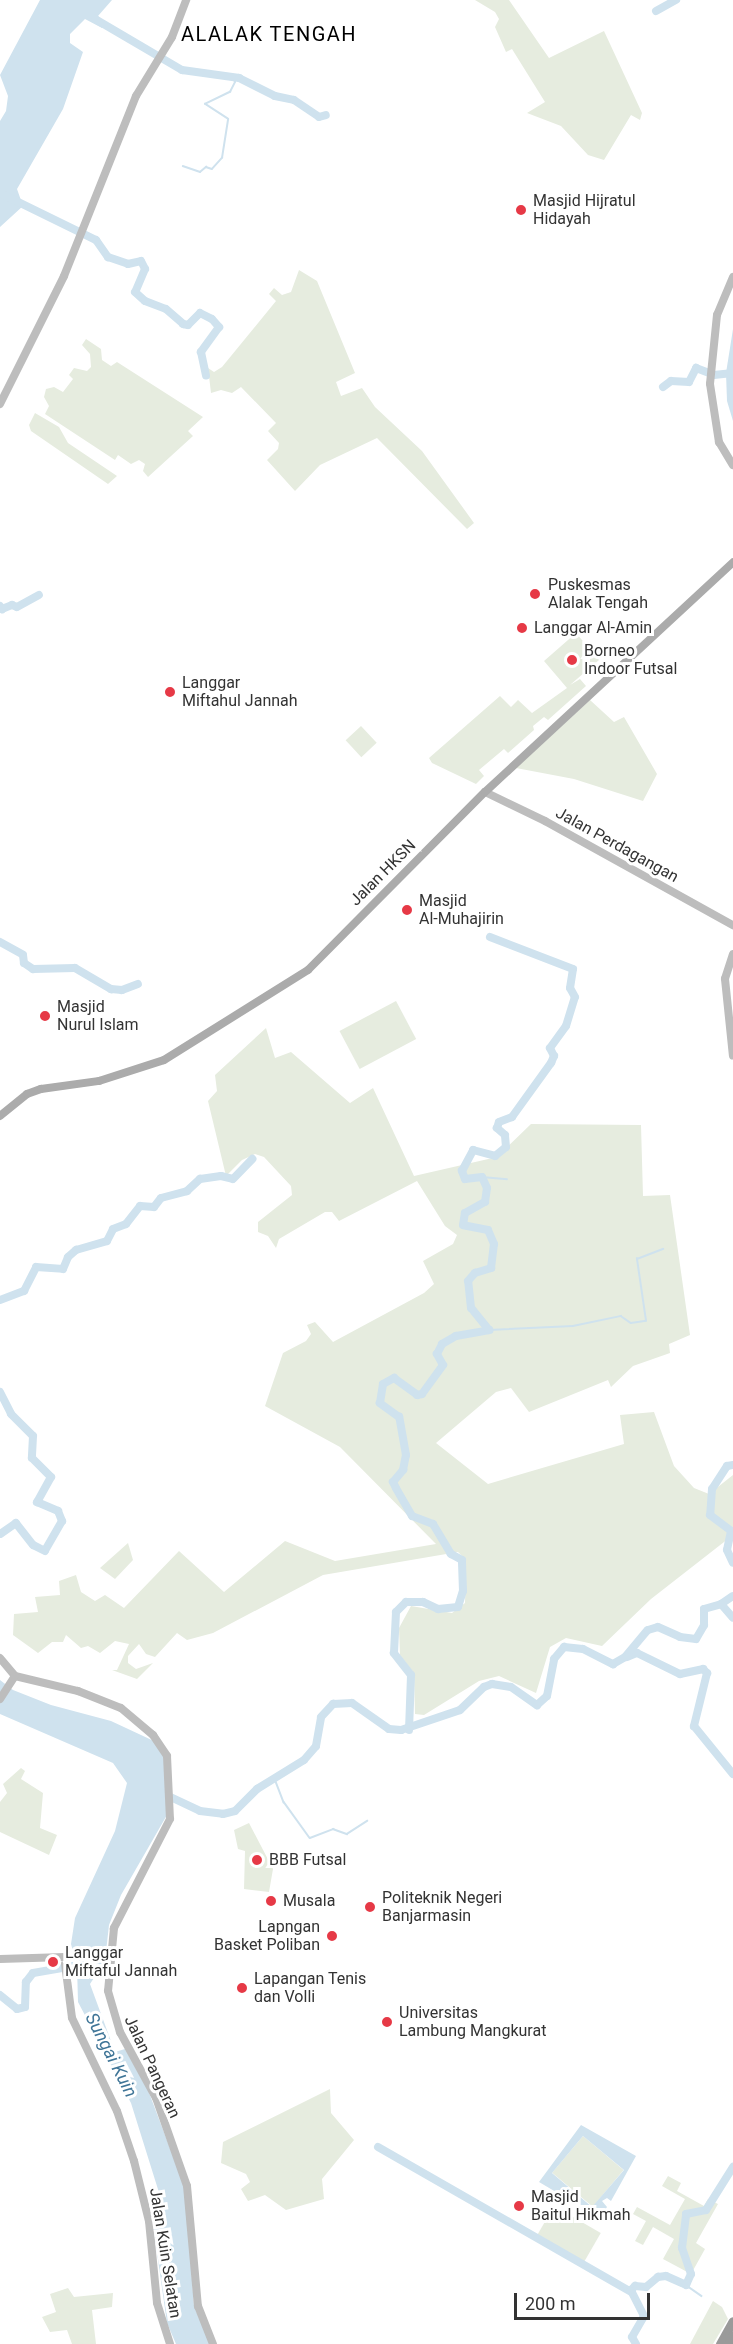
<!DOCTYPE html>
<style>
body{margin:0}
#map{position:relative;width:733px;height:2344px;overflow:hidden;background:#fff;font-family:Roboto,sans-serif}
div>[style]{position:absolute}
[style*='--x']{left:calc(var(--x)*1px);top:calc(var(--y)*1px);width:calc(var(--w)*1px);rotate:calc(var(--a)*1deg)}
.green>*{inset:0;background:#e6ecdf;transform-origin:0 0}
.water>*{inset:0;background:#cfe2ee}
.stream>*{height:1.5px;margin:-0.75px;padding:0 0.75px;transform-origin:0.75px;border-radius:0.75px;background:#cfe2ee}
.river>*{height:8px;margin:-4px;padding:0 4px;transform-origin:4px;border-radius:4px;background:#cfe2ee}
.secondary>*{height:8px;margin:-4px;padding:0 4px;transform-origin:4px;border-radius:4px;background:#bdbdbd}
.primary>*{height:8px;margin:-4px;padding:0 4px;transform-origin:4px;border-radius:4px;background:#ababab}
.highway>*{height:9px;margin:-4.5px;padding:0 4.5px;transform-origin:4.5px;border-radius:4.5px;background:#9a9a9a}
.dots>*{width:16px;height:16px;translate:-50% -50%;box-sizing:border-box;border:3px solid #fff;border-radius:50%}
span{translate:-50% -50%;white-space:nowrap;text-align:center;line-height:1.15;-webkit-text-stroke:6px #fff;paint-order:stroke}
.poi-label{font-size:16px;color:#333}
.left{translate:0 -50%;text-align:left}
.right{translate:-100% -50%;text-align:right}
.street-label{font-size:16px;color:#333}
.water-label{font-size:18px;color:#3f7597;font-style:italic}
.quarter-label{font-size:20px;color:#000;letter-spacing:1.5px}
.scale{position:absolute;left:514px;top:2293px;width:136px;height:27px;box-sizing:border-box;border:3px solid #333;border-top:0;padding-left:8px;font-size:18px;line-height:21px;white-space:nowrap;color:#333;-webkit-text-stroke:4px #fff;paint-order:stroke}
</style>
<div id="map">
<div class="green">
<i style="clip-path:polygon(475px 0,509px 0,549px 58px,604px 31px,642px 113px,640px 120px,631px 115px,604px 160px,588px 155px,561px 126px,527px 113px,545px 102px,512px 49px,506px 52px,495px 27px,499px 19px,495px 12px)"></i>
<i style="clip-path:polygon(299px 270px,317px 281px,355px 373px,336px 382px,341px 396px,362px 388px,375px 407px,422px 451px,474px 523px,467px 529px,377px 438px,320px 465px,295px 491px,267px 460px,278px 449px,279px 443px,268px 431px,276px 423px,241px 387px,232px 393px,221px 390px,211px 393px,208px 368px,214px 372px,222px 367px,276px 301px,269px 294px,274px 288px,282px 295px,291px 292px)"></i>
<i style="clip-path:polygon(86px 339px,101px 349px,102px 360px,111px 366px,117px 362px,203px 417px,188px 431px,193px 436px,148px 477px,143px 471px,145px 464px,139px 460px,131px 464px,118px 455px,115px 460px,45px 414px,49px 406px,44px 397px,46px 389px,54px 387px,63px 392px,73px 379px,69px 375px,74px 368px,87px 371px,91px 367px,90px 354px,82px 345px)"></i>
<i style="clip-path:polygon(35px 413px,59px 427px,68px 443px,117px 476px,108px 484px,31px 431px,29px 425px)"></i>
<i style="clip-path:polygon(576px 633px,599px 660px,570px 685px,580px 679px,586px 686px,548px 720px,544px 717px,533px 726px,534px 730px,508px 753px,504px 749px,479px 770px,484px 776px,476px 784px,432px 763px,429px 758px,500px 696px,511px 707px,518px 700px,532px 713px,567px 688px,544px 661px)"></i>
<i style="clip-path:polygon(590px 700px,614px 722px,624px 717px,657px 774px,643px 801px,574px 779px,516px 768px)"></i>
<i style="left:361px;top:726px;width:23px;height:21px;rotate:47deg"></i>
<i style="left:396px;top:1001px;width:43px;height:64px;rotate:62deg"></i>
<i style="clip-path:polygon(266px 1028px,275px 1058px,291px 1052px,350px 1103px,373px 1088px,414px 1176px,497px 1157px,531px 1124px,641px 1125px,643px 1196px,670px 1195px,690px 1335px,669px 1344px,670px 1353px,633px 1366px,611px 1387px,608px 1380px,529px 1412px,511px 1388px,496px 1392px,436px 1443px,488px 1484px,624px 1444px,620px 1415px,654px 1412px,674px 1466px,694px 1488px,709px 1494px,733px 1475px,733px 1535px,651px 1599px,602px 1646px,566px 1638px,550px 1647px,536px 1693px,499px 1676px,479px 1681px,424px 1715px,415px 1714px,414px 1673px,400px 1655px,399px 1628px,411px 1606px,452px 1613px,465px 1603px,466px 1560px,458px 1552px,323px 1575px,213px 1633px,187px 1640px,177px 1633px,155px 1657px,146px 1654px,139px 1644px,128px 1656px,128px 1663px,136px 1669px,153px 1663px,137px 1679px,112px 1670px,117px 1670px,129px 1644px,115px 1641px,100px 1653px,88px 1646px,81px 1648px,66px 1635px,63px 1642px,52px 1642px,38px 1653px,13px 1635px,14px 1614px,38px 1612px,35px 1597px,60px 1595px,59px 1581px,76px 1575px,81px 1592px,95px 1601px,105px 1595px,124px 1608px,179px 1551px,224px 1592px,285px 1541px,335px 1561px,436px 1544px,340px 1447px,265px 1406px,283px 1353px,306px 1341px,311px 1334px,307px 1325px,315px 1322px,333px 1342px,424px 1293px,434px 1284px,423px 1261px,453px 1244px,457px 1235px,445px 1226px,417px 1181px,339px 1221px,332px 1212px,325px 1212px,279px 1239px,276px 1248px,268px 1236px,258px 1232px,258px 1222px,292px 1195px,291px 1186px,264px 1157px,255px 1154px,242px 1160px,226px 1176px,208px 1101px,217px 1091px,215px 1075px)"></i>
<i style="clip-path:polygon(128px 1543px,133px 1560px,115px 1579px,100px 1568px)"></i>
<i style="clip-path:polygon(21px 1768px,25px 1771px,21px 1779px,43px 1793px,40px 1828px,57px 1835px,49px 1855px,0 1832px,0 1802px,7px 1793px,3px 1784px)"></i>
<i style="clip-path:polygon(249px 1823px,273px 1869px,269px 1892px,244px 1889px,245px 1851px,238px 1849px,234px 1830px)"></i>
<i style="clip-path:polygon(330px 2089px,331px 2113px,354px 2140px,322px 2179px,324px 2199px,286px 2210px,265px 2195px,248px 2201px,241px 2189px,250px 2182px,246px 2174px,221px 2163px,223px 2142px)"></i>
<i style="left:583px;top:2136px;width:53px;height:48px;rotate:40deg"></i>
<i style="clip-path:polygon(668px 2176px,681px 2183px,677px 2191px,704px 2206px,708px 2199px,718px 2204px,696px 2243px,705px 2249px,691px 2274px,663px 2259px,674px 2239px,653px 2227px,643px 2245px,635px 2241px,646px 2221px,633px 2214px,637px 2207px,670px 2225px,685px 2199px,662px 2186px)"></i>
<i style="left:554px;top:2206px;width:54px;height:34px;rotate:30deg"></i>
<i style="clip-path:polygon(68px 2288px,74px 2297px,113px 2293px,112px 2307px,92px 2310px,96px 2344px,72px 2344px,67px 2330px,50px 2332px,42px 2317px,56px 2312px,50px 2294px)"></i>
<i style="clip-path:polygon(713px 2301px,722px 2307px,728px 2319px,713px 2344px,690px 2344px)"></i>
</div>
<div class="water">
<i style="clip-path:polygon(40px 0,112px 0,98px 16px,106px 23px,102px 28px,85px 19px,70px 34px,70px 43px,83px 52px,63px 109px,17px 189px,23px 206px,0 227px,0 121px,6px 111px,8px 96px,0 75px)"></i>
<i style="clip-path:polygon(733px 329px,733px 421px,727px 401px,726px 373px)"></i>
<i style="clip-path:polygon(0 1680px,13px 1690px,51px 1705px,111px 1721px,156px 1742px,166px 1761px,167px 1815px,121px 1895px,109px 1925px,105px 1961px,90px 1984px,115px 2052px,125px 2049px,148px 2090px,185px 2188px,194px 2306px,210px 2344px,176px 2344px,167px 2323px,153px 2225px,164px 2216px,161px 2199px,131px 2103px,78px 2002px,77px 1967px,71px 1944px,75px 1918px,115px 1831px,127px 1783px,113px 1763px,0 1714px)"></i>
<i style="clip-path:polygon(evenodd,581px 2125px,636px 2156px,611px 2201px,607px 2198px,602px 2201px,607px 2207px,600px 2218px,539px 2182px,581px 2125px,583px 2136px,624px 2170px,592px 2207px,552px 2173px,583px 2136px)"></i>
</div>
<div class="stream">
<i style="--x:183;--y:166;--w:18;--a:19"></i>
<i style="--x:200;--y:172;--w:8;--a:-40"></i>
<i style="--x:206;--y:167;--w:6;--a:18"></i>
<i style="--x:212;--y:169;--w:15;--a:-48"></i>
<i style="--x:222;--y:158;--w:39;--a:-81"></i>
<i style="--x:228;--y:119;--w:27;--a:-147"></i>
<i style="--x:205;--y:104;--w:28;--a:-26"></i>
<i style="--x:230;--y:92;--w:11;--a:-63"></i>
<i style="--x:235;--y:82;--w:6;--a:-121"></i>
<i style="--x:482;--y:1177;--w:25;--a:5"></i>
<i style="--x:489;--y:1330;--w:84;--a:-2.7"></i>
<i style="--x:573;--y:1326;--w:49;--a:-11.8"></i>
<i style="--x:621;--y:1316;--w:12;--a:35"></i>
<i style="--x:631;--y:1323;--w:15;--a:-8"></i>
<i style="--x:646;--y:1321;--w:63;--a:-98.3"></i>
<i style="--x:637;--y:1259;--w:28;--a:-21"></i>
<i style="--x:275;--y:1779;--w:25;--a:69"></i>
<i style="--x:284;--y:1802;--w:44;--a:54.2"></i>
<i style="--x:310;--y:1838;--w:25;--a:-21"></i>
<i style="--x:333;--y:1829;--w:15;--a:20"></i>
<i style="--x:347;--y:1834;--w:24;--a:-33"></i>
<i style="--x:686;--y:2285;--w:19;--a:35"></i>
</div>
<div class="river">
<i style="--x:656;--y:11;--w:23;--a:-29"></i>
<i style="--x:95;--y:19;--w:101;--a:30.4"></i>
<i style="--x:182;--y:70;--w:58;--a:8"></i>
<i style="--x:239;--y:78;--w:40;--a:26.6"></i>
<i style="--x:275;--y:96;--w:19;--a:12"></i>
<i style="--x:294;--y:100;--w:30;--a:34"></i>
<i style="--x:319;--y:117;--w:7;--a:-16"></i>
<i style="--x:0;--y:193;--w:107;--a:26.1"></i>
<i style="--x:96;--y:240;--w:21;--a:55"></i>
<i style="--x:108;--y:257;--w:21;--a:19"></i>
<i style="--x:128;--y:264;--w:13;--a:-13"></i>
<i style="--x:141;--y:261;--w:9;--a:63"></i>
<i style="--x:145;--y:269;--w:25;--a:113"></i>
<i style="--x:135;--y:292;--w:13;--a:42"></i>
<i style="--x:145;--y:301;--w:22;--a:21"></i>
<i style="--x:166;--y:309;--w:23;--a:41"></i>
<i style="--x:183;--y:324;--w:5;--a:11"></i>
<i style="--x:188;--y:325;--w:17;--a:-45"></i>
<i style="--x:200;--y:313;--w:13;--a:27"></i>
<i style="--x:212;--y:319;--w:11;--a:49"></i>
<i style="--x:219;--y:327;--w:31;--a:126"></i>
<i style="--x:201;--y:352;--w:24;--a:78"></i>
<i style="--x:663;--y:387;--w:10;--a:-37"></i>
<i style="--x:671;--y:381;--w:18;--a:3"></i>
<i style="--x:689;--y:382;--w:16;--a:-63"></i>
<i style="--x:696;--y:368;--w:19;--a:21"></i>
<i style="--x:714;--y:375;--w:19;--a:-6"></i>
<i style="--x:0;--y:606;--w:4;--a:56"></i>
<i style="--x:2;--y:609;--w:11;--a:-22"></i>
<i style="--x:12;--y:605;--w:5;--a:22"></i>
<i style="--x:17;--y:607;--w:25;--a:-29"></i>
<i style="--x:0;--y:942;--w:26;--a:29"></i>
<i style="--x:23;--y:955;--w:8;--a:83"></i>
<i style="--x:24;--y:963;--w:11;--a:34"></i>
<i style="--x:33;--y:969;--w:42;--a:-1.4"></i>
<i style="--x:75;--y:968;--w:42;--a:30.3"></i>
<i style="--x:111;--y:989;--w:11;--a:5"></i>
<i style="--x:122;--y:990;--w:17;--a:-21"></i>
<i style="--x:0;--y:1300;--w:26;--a:-21"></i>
<i style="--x:24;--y:1291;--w:27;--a:-63"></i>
<i style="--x:36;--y:1267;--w:27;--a:4"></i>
<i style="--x:63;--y:1269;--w:13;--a:-67"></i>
<i style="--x:68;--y:1257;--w:11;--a:-41"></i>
<i style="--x:76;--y:1250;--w:32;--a:-16"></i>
<i style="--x:107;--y:1241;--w:13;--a:-63"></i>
<i style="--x:113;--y:1229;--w:14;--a:-21"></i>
<i style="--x:126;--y:1224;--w:23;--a:-52"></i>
<i style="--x:140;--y:1206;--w:14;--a:4"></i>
<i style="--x:154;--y:1207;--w:11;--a:-52"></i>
<i style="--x:161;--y:1198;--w:27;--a:-15"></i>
<i style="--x:187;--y:1191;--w:18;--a:-43"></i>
<i style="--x:200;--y:1179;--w:21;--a:-8"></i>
<i style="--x:221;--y:1176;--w:12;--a:14"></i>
<i style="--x:233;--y:1179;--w:28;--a:-46"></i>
<i style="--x:0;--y:1392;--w:25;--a:63"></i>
<i style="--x:11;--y:1414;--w:31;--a:45"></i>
<i style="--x:33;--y:1436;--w:22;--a:93"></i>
<i style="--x:32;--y:1458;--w:27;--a:45"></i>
<i style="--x:51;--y:1477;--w:29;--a:119"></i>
<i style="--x:37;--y:1502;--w:23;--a:23"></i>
<i style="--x:58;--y:1511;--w:11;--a:68"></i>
<i style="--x:62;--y:1521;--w:34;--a:120"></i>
<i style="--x:45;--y:1551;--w:13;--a:-153"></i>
<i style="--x:33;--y:1545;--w:28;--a:-128"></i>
<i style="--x:16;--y:1523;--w:19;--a:145"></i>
<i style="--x:733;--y:1465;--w:6;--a:171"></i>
<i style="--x:727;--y:1466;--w:27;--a:123"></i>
<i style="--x:712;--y:1489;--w:26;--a:94"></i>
<i style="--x:710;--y:1515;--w:26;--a:37"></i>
<i style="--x:731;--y:1531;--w:19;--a:102"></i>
<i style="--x:727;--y:1550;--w:14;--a:65"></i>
<i style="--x:721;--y:1604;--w:18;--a:49"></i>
<i style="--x:721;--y:1604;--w:14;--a:-34"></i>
<i style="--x:627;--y:1657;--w:11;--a:-22"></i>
<i style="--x:637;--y:1653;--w:48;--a:26"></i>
<i style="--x:680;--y:1674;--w:24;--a:-12"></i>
<i style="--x:703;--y:1669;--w:6;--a:45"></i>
<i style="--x:707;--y:1673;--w:55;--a:103.8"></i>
<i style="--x:694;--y:1726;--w:62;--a:50.9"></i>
<i style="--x:409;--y:1730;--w:55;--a:-87.9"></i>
<i style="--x:411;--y:1675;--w:28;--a:-128"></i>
<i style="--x:394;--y:1653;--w:41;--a:-87.2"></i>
<i style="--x:396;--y:1612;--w:14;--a:-45"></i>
<i style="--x:406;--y:1602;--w:17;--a:0"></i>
<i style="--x:423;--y:1602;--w:17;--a:25"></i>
<i style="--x:438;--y:1609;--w:20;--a:-6"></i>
<i style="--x:458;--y:1607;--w:17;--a:-73"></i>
<i style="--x:463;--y:1591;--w:31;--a:-92"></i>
<i style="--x:462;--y:1560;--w:13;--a:-151"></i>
<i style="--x:451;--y:1554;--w:35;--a:-121"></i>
<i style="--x:433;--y:1524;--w:22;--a:-159"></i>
<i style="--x:412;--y:1516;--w:32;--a:-120"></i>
<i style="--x:396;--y:1488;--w:7;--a:-117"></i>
<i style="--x:393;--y:1482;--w:16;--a:-50"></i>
<i style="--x:403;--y:1470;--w:15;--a:-79"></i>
<i style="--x:406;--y:1455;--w:39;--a:-100"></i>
<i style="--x:399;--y:1417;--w:24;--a:-144"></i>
<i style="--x:380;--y:1403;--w:19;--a:-81"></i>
<i style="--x:383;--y:1384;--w:13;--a:-29"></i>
<i style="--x:394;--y:1378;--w:29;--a:36"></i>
<i style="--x:417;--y:1395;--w:5;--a:-11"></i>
<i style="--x:422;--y:1394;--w:36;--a:-54"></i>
<i style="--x:443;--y:1365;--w:13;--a:-119"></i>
<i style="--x:437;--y:1354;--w:11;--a:-63"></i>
<i style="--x:442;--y:1344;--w:16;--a:-30"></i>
<i style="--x:456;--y:1336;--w:34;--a:-10"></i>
<i style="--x:489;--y:1330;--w:28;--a:-129"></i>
<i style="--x:471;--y:1308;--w:27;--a:-96"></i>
<i style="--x:468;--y:1281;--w:11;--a:-49"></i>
<i style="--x:475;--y:1273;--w:17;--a:-17"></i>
<i style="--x:491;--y:1268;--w:24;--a:-83"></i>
<i style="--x:494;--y:1244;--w:15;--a:-113"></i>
<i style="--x:488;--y:1230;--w:25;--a:-169"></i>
<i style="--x:463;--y:1225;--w:12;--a:-81"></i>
<i style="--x:465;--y:1213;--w:23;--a:-29"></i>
<i style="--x:485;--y:1202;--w:14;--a:-82"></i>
<i style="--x:487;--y:1188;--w:12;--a:-114"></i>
<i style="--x:482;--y:1177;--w:17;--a:173"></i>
<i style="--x:465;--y:1179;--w:9;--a:-111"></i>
<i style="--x:462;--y:1171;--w:24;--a:-62"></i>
<i style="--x:473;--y:1150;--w:23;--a:15"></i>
<i style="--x:495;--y:1156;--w:14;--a:-39"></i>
<i style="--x:506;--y:1147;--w:12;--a:-95"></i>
<i style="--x:505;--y:1135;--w:11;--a:-139"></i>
<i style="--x:497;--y:1128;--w:6;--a:-72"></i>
<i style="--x:499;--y:1122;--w:14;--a:-21"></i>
<i style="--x:512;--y:1117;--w:67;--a:-54.2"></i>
<i style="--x:551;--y:1063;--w:8;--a:-67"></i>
<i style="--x:554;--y:1056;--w:9;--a:-117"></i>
<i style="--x:550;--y:1048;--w:27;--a:-54"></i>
<i style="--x:566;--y:1026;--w:30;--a:-73"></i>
<i style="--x:575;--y:997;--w:10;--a:-119"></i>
<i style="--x:570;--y:988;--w:19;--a:-81"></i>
<i style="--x:573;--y:969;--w:89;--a:-158.9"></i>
<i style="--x:162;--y:1793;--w:42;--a:25.3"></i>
<i style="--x:200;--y:1811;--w:23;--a:7"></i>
<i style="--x:223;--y:1814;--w:12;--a:-14"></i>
<i style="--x:235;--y:1811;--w:31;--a:-45"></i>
<i style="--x:257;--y:1789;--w:55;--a:-31.7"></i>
<i style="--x:304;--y:1760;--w:18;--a:-49"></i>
<i style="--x:316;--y:1746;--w:29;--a:-80"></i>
<i style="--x:321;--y:1717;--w:18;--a:-47"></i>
<i style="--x:333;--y:1704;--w:19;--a:-3"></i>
<i style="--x:352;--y:1703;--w:45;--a:35.1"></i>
<i style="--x:389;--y:1729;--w:12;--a:5"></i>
<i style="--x:401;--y:1730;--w:62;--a:-18.7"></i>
<i style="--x:460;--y:1710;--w:33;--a:-44"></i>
<i style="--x:484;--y:1687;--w:9;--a:-21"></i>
<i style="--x:492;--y:1684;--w:19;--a:9"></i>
<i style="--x:511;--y:1687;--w:32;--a:35"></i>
<i style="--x:537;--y:1705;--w:13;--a:-42"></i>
<i style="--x:547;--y:1696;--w:38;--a:-79"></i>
<i style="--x:554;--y:1659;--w:16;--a:-50"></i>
<i style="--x:564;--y:1647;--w:19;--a:6"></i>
<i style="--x:583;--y:1649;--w:34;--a:27"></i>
<i style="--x:613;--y:1664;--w:14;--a:-30"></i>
<i style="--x:625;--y:1657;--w:35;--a:-50"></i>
<i style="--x:648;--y:1630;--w:10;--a:-17"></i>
<i style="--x:658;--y:1627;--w:24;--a:24"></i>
<i style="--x:680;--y:1637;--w:16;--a:7"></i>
<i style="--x:696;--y:1639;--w:16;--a:-60"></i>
<i style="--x:704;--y:1625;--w:16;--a:-90"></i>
<i style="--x:704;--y:1609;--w:18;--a:-16"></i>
<i style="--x:0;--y:1995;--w:22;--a:39"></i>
<i style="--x:17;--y:2009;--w:8;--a:-14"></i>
<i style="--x:25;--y:2007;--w:25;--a:-88"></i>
<i style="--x:26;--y:1982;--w:11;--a:-52"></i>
<i style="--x:33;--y:1973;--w:53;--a:-9.8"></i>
<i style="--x:378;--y:2147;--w:292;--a:29.8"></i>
<i style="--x:636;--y:2344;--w:8;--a:-120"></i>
<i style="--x:632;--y:2337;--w:24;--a:-60"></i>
<i style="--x:644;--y:2316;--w:29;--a:-117"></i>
<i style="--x:631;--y:2290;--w:6;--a:-45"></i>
<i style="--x:635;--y:2286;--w:11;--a:5"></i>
<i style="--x:646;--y:2287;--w:16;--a:-40"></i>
<i style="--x:658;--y:2277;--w:8;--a:-7"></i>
<i style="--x:666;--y:2276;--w:22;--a:24"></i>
<i style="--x:686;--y:2285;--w:12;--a:-66"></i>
<i style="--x:691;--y:2274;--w:28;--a:-109"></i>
<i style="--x:682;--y:2248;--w:34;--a:-83"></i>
<i style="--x:686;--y:2214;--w:20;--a:-11"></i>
<i style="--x:706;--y:2210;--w:51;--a:-57.9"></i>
</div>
<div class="secondary">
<i style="--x:733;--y:277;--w:41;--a:112.8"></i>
<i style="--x:717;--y:315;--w:69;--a:95.8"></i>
<i style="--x:710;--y:384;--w:59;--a:81.2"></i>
<i style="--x:719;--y:442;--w:27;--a:59"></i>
<i style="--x:0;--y:404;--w:143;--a:-63.4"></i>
<i style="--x:64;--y:276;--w:194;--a:-68.2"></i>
<i style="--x:136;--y:96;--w:69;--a:-58.6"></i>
<i style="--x:172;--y:37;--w:40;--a:-69"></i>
<i style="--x:485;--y:792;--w:67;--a:25.8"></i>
<i style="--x:545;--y:821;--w:215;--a:29"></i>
<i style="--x:733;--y:954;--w:26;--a:108"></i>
<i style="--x:725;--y:979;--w:77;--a:84.1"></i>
<i style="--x:0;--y:1658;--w:23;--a:50"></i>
<i style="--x:15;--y:1676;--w:65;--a:13.4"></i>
<i style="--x:78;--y:1691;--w:46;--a:21.6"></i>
<i style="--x:121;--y:1708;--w:42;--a:40.2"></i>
<i style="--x:153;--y:1735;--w:25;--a:56"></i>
<i style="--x:167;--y:1756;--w:63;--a:87.3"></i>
<i style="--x:170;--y:1819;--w:123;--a:117.2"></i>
<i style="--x:114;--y:1928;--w:63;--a:95.4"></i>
<i style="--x:108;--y:1991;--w:43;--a:73.7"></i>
<i style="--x:120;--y:2032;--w:75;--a:61.4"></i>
<i style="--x:156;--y:2098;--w:93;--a:70.6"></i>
<i style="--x:187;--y:2186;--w:121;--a:84.8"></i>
<i style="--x:198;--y:2306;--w:41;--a:68.5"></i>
<i style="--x:0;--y:1699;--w:27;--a:-57"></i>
<i style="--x:0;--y:1959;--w:65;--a:-1.8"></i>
<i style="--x:65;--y:1964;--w:54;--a:82.6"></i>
<i style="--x:72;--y:2018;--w:103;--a:64.2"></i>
<i style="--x:117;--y:2111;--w:53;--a:71.2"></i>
<i style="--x:134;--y:2161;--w:62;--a:76"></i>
<i style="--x:149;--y:2221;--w:82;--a:84.4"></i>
<i style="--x:157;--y:2303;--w:43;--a:72.4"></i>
</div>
<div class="primary">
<i style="--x:0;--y:1116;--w:35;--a:-39"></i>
<i style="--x:27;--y:1094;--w:15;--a:-20"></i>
<i style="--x:41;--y:1089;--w:59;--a:-7.9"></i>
<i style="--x:99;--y:1081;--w:68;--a:-17.9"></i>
<i style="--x:164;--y:1060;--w:170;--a:-32"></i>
<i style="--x:308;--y:970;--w:251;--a:-45.2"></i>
<i style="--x:485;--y:792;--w:338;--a:-42.8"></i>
</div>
<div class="highway">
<i style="--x:720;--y:2344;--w:26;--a:-61"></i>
<i style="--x:728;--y:2344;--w:10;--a:-61"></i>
</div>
<div class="dots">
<i style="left:521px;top:210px;background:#e63946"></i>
<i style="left:535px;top:594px;background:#e63946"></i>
<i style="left:522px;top:628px;background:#e63946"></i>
<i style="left:572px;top:660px;background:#e63946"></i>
<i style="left:170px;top:692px;background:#e63946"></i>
<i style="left:407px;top:910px;background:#e63946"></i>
<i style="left:45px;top:1016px;background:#e63946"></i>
<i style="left:257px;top:1860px;background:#e63946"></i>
<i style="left:271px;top:1901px;background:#e63946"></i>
<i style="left:370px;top:1907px;background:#e63946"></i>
<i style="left:332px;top:1936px;background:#e63946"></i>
<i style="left:53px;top:1962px;background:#e63946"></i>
<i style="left:242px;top:1988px;background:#e63946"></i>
<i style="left:387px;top:2022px;background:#e63946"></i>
<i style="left:519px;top:2206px;background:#e63946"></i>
</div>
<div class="poi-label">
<span class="left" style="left:533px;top:210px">Masjid Hijratul<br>Hidayah</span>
<span class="left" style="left:548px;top:594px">Puskesmas<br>Alalak Tengah</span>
<span class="left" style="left:534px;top:628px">Langgar Al-Amin</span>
<span class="left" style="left:584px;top:660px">Borneo<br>Indoor Futsal</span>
<span class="left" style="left:182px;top:692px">Langgar<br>Miftahul Jannah</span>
<span class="left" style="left:419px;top:910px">Masjid<br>Al-Muhajirin</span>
<span class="left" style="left:57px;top:1016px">Masjid<br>Nurul Islam</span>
<span class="left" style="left:269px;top:1860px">BBB Futsal</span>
<span class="left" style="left:382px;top:1907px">Politeknik Negeri<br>Banjarmasin</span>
<span class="left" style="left:283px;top:1901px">Musala</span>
<span class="right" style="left:320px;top:1936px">Lapngan<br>Basket Poliban</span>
<span class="left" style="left:65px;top:1962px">Langgar<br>Miftaful Jannah</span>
<span class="left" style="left:254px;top:1988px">Lapangan Tenis<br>dan Volli</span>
<span class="left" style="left:399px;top:2022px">Universitas<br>Lambung Mangkurat</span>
<span class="left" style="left:531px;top:2206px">Masjid<br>Baitul Hikmah</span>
</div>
<div class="street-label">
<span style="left:617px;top:845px;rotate:29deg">Jalan Perdagangan</span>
<span style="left:383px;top:873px;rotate:-45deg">Jalan HKSN</span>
<span style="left:152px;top:2067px;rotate:65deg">Jalan Pangeran</span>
<span style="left:165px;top:2253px;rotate:81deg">Jalan Kuin Selatan</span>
</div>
<div class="water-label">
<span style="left:111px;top:2055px;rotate:63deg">Sungai Kuin</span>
</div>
<div class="quarter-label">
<span style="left:269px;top:34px">ALALAK TENGAH</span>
</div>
<div class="scale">200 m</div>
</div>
